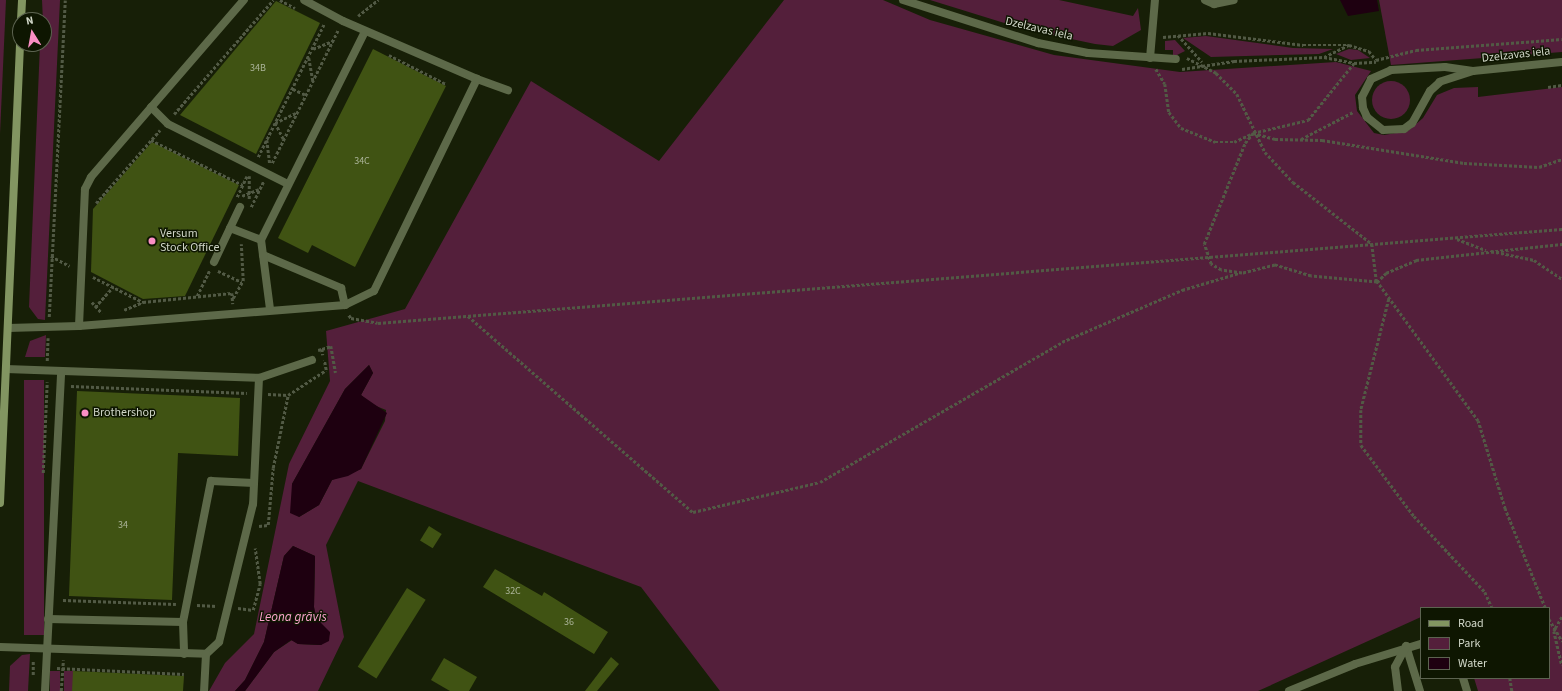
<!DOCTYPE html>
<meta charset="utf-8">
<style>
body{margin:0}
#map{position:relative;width:1562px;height:691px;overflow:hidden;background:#171f07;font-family:"Source Sans 3",sans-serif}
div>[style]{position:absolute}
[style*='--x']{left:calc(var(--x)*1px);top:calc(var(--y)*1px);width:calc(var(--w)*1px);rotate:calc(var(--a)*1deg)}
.green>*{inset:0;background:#541f3b;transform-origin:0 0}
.round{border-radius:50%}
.water>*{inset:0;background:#1e0010}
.building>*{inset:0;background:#405313;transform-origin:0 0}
.path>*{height:2.5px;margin-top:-1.25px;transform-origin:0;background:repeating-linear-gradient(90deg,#525a45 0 3px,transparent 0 5px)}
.service>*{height:8px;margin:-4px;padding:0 4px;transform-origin:4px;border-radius:4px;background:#5d6949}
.minor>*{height:8px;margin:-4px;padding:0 4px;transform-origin:4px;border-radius:4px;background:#5d6949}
.secondary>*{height:8px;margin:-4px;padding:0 4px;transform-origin:4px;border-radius:4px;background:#829561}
.dots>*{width:11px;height:11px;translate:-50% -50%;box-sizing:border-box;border:2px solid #0e1601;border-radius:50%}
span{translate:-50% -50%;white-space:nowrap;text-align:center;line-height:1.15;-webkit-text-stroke:3px #0e1601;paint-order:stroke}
.number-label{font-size:10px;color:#acb59a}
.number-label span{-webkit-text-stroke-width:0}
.street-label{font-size:12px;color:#d0d6c7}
.poi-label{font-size:12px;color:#d0d6c7}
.left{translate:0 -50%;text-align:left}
.water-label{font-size:13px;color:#faa3cd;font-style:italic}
.legend{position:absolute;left:1420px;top:607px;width:130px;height:72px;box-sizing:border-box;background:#0e1601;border:1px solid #5c6350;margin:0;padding:5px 7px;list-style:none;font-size:12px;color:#d0d6c7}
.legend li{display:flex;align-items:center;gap:8px;height:20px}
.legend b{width:20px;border:1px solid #5c6350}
.north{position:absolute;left:12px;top:12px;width:40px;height:40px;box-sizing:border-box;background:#0e1601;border:1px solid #5c6350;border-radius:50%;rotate:349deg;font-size:11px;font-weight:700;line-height:16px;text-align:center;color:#d0d6c7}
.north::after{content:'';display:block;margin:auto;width:14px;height:18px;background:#fb8fc5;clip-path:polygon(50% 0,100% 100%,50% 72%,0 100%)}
</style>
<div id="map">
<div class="green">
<i style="clip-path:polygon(0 0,6px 0,0 134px)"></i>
<i style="clip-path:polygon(42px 0,60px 0,45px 320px,38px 319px,29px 307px,40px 44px,44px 44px)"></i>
<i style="clip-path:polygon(evenodd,784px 0,883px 0,930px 20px,1054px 55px,1180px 72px,1336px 62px,1371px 71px,1355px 95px,1357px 111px,1374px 133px,1384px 135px,1408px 131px,1423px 118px,1437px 95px,1454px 88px,1478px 87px,1478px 97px,1562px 87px,1562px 691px,1478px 691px,1474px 678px,1549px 678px,1549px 608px,1421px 608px,1421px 617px,1258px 691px,720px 691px,641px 587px,358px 481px,326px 545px,344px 637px,318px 691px,245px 691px,274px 652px,292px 640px,298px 644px,321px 645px,328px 638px,330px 633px,316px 618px,314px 607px,315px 556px,293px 546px,284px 556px,264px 642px,245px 680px,235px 691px,209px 691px,225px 663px,254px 634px,289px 464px,330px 381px,326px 331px,405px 309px,531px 81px,659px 161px,784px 0,369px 365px,373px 373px,361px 395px,371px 404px,386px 410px,385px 421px,361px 469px,332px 480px,319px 505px,299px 517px,292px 484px,345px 389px,369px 365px)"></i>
<i style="clip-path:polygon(930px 0,1059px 0,1133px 16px,1138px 8px,1141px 30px,1113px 46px,1095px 44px,1024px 29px)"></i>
<i style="clip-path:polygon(1379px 0,1562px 0,1562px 52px,1391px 65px)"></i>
<i style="clip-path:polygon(1206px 36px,1293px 48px,1333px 49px,1319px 54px,1211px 57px,1183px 38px)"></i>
<i style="clip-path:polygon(1175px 40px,1185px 51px,1173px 57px,1173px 50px,1165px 50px,1165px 41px)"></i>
<i style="clip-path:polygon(1349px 49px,1358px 50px,1370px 58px,1351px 60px,1336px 54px)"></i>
<i class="round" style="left:1372px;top:81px;width:38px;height:38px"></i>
<i style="clip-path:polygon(46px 335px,45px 357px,25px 357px,30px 341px)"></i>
<i style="left:24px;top:380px;width:20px;height:255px"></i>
<i style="clip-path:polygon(30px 654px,28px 691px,9px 691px,10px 666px,22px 655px)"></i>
<i style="left:50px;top:671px;width:10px;height:20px"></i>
<i style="left:64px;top:671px;width:9px;height:20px"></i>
</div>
<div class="water">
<i style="clip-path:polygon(1340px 0,1377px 0,1379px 11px,1348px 16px)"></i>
<i style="clip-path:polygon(369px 365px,373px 373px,361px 395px,387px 413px,361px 469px,348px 476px,332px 480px,319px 505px,299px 517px,290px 513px,292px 484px,345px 389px)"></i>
<i style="clip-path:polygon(293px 546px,315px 556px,314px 607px,316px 618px,330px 632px,329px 641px,321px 645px,298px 644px,291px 640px,274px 652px,245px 691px,235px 691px,245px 680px,264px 642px,284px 556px)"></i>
</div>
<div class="building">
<i style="clip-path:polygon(276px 1px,320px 23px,256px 154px,180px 115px)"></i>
<i style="clip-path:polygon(373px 49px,446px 86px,355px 267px,312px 245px,308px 253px,278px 238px)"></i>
<i style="clip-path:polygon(152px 142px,239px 185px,185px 296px,143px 299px,91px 272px,93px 209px)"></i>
<i style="clip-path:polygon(77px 391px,240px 398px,238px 456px,178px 453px,172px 600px,69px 596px)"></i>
<i style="left:429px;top:526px;width:15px;height:17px;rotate:32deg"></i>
<i style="clip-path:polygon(495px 569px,542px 596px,544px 592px,608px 632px,594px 654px,483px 587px)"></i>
<i style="left:407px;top:588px;width:22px;height:93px;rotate:32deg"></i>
<i style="clip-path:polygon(611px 657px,619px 664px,597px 691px,585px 691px)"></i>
<i style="clip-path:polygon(444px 658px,477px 677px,469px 691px,450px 691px,431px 680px)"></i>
<i style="clip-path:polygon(73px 671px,184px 676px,183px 691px,72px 691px)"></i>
</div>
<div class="path">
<i style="--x:280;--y:0;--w:17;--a:28"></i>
<i style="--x:358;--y:16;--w:26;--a:-39"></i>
<i style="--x:1178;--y:35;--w:36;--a:48"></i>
<i style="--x:1163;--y:37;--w:45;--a:-5.1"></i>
<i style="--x:1208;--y:33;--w:96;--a:7.2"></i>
<i style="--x:1303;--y:45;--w:44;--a:0"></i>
<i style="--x:313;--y:49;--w:22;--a:-22"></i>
<i style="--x:389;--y:55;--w:64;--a:27"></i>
<i style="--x:1324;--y:57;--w:28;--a:-26"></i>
<i style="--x:1349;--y:45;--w:21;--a:17"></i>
<i style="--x:1369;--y:51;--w:11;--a:52"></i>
<i style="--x:1376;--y:60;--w:41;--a:-14"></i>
<i style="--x:1416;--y:50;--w:146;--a:-4.3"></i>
<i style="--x:309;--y:58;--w:23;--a:80"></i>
<i style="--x:1187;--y:58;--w:33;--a:27"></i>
<i style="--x:1216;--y:73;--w:30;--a:45"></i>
<i style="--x:1237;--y:94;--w:64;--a:64.2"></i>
<i style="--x:1265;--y:152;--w:41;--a:47"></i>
<i style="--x:1293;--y:182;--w:100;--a:38.1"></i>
<i style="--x:1372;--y:244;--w:38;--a:83"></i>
<i style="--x:1156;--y:69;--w:17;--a:59"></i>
<i style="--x:1165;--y:84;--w:28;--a:82"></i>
<i style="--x:1169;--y:112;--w:20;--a:53"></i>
<i style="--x:1181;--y:128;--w:37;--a:22"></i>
<i style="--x:1215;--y:142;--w:19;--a:0"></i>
<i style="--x:1234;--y:142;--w:21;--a:-25"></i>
<i style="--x:1253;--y:133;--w:57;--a:-13.3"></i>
<i style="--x:1308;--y:120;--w:73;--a:-51.1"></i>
<i style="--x:1182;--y:69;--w:53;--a:-8.7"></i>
<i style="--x:1234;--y:61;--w:90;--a:-2.5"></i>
<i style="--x:1324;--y:57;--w:31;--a:11"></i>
<i style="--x:1354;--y:63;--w:22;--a:-3"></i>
<i style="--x:1548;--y:87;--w:14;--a:-8"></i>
<i style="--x:293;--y:89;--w:14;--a:25"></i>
<i style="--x:174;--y:114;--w:151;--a:-49"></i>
<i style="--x:283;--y:139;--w:18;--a:-117"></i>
<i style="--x:275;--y:123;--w:25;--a:-26"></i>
<i style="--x:1301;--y:139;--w:59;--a:-27.4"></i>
<i style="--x:151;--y:140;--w:102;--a:26.1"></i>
<i style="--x:267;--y:140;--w:23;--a:83"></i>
<i style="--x:258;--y:157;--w:148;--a:-63.6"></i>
<i style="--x:272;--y:163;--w:148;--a:-63.6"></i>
<i style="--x:242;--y:196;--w:18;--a:-22"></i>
<i style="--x:237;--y:197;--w:23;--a:-65"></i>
<i style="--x:249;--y:199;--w:23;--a:-90"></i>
<i style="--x:96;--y:203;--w:97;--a:-48.8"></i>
<i style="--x:251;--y:207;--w:28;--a:-64"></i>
<i style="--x:1457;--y:239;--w:31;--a:21"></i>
<i style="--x:1491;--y:251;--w:44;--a:11.8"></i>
<i style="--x:1534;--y:260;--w:34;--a:34"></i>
<i style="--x:51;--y:256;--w:21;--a:28"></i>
<i style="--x:218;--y:271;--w:26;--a:25"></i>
<i style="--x:93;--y:277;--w:56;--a:26.6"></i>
<i style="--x:143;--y:302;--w:89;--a:-5.8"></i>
<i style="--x:232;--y:293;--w:11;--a:85"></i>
<i style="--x:1377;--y:282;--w:13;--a:-45"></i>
<i style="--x:1386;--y:273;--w:33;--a:-23"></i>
<i style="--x:1416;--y:260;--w:147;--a:-6.3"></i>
<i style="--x:197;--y:296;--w:28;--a:-64"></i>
<i style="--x:233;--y:298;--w:20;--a:-60"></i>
<i style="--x:243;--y:281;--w:37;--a:-93"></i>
<i style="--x:1389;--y:299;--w:114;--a:104.2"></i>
<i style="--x:1361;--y:410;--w:35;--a:90"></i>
<i style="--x:1361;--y:445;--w:89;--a:53.3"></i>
<i style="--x:1414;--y:516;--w:104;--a:46.9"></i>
<i style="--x:1485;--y:592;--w:17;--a:66"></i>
<i style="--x:92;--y:302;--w:15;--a:48"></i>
<i style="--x:95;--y:307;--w:27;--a:-48"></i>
<i style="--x:124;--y:310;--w:21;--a:-23"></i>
<i style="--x:349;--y:315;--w:4;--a:56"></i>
<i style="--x:351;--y:318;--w:27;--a:10"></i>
<i style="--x:378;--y:323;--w:1188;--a:-4.54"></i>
<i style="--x:468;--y:316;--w:298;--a:41.1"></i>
<i style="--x:693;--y:512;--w:130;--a:-13.3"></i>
<i style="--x:820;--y:482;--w:280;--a:-30"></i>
<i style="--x:1062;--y:342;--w:131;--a:-23.4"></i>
<i style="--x:1182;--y:290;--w:59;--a:-16.6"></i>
<i style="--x:49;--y:317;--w:317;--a:-87.1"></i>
<i style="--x:322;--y:349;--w:9;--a:-18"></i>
<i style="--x:331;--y:346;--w:27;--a:80"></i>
<i style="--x:318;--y:350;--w:4;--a:-14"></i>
<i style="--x:322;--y:349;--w:6;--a:81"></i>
<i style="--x:47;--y:361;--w:23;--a:-88"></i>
<i style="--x:71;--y:386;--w:176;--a:2.3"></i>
<i style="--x:268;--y:394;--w:20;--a:3"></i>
<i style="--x:43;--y:473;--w:91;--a:-87.5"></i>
<i style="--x:259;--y:526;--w:9;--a:-6"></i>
<i style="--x:268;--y:525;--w:57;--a:-85"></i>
<i style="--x:273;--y:468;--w:75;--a:-78.4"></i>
<i style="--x:288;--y:395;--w:45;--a:-33.3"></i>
<i style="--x:326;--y:370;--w:10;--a:-101"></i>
<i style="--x:63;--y:600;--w:113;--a:2"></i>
<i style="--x:197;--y:605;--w:20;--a:3"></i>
<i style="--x:238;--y:608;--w:15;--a:8"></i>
<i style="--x:253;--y:610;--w:27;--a:-75"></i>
<i style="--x:260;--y:584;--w:36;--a:-98"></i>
<i style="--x:1545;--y:608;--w:107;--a:-112"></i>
<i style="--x:1505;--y:509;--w:92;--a:-107.1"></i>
<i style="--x:1478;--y:421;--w:172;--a:-126"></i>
<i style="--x:1377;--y:282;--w:66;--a:-174.8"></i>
<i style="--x:1311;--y:276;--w:38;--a:-163"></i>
<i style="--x:1275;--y:265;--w:34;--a:166"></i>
<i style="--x:1242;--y:273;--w:21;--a:-172"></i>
<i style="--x:1221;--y:270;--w:12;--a:-149"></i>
<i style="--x:1211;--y:264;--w:21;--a:-109"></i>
<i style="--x:1204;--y:244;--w:109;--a:-67.9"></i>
<i style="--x:1245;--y:143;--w:13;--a:-51"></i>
<i style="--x:1253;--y:133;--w:23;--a:15"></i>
<i style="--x:1275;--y:139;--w:47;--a:1.2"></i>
<i style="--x:1322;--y:140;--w:144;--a:9.2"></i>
<i style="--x:1464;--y:163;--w:75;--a:3.1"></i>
<i style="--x:1539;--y:167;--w:24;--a:-19"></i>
<i style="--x:1562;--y:617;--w:16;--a:120"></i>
<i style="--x:1554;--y:631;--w:35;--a:77"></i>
<i style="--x:1549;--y:619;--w:26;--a:59"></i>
<i style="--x:57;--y:668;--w:127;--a:2.7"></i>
<i style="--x:33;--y:675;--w:15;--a:-90"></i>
<i style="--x:1510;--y:678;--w:13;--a:81"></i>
<i style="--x:61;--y:691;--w:31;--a:-86"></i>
</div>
<div class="service">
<i style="--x:1205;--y:0;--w:10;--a:24"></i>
<i style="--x:1214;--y:4;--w:20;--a:-11"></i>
<i style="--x:1150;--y:58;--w:58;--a:-85.1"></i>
<i style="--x:477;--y:79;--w:33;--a:20"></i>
<i style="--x:151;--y:107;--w:24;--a:45"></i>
<i style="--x:168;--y:124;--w:134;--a:26.6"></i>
<i style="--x:230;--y:228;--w:33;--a:21"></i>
<i style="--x:263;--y:255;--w:85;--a:22.9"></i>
<i style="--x:341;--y:288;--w:17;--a:77"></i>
<i style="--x:214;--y:262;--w:61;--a:-64.7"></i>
<i style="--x:270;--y:309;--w:70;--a:-97.4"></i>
<i style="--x:261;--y:240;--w:233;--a:-63.5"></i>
<i style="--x:79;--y:326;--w:137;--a:-87.5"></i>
<i style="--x:85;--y:189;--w:13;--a:-63"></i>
<i style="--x:91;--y:177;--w:234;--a:-49.2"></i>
<i style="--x:8;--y:328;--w:71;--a:-1.6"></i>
<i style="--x:79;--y:326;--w:267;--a:-4.5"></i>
<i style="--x:345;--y:305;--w:32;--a:-26"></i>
<i style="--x:374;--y:291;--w:236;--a:-64.1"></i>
<i style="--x:477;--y:79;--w:146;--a:-156.6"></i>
<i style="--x:343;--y:21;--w:44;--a:-151.7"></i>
<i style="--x:6;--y:369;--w:253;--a:2"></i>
<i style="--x:259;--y:378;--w:126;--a:92.7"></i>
<i style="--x:253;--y:504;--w:142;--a:103.8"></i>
<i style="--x:219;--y:642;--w:18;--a:137"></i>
<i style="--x:259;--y:378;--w:56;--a:-18.8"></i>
<i style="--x:48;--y:619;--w:135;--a:1.3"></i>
<i style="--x:183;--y:622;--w:144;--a:-78.8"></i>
<i style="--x:211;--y:481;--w:43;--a:2.7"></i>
<i style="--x:183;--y:622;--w:32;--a:88"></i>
<i style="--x:1406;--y:646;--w:47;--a:72.7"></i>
<i style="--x:0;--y:647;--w:206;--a:1.9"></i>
<i style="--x:206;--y:654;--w:37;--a:93"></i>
<i style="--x:1463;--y:678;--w:14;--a:73"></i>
<i style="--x:45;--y:691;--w:320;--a:-87.1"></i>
<i style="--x:1289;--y:691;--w:71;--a:-22.2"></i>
<i style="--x:1355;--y:664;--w:69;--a:-16.9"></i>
<i style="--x:1398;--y:691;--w:24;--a:-97"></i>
<i style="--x:1395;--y:667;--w:24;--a:-62"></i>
</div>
<div class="minor">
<i style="--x:903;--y:0;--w:142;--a:17.7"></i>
<i style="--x:1038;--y:43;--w:51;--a:11.3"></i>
<i style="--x:1088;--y:53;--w:88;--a:3.9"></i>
<i style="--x:1473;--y:71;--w:35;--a:162"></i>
<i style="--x:1440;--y:82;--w:13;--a:138"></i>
<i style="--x:1430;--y:91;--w:37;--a:119"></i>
<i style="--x:1412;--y:123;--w:10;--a:143"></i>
<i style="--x:1404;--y:129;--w:21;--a:177"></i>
<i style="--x:1383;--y:130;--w:21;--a:-141"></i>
<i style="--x:1367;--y:117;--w:10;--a:-114"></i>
<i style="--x:1363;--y:108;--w:11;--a:-95"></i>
<i style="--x:1362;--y:97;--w:20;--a:-63"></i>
<i style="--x:1371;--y:79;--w:22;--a:-24"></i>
<i style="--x:1391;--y:70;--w:54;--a:-3.2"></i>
<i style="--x:1445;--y:67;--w:28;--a:8"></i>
<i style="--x:1473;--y:71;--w:89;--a:-5.8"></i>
</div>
<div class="secondary">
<i style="--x:21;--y:20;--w:20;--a:-87"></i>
<i style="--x:0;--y:503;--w:459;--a:-87.5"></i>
</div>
<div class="dots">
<i style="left:152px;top:241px;background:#fb8fc5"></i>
<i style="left:85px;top:413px;background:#fb8fc5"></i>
</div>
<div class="number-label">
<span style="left:258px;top:69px">34B</span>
<span style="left:362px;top:162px">34C</span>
<span style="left:123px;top:526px">34</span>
<span style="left:513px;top:592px">32C</span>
<span style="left:569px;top:623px">36</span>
</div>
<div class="street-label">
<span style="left:1039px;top:29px;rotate:13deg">Dzelzavas iela</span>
<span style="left:1516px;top:55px;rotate:-6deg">Dzelzavas iela</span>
</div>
<div class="poi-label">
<span class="left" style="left:160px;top:241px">Versum<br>Stock Office</span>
<span class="left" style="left:93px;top:413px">Brothershop</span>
</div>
<div class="water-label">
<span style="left:293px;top:617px">Leona grāvis</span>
</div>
<ul class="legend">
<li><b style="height:5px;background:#829561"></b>Road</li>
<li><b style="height:11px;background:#541f3b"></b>Park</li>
<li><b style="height:11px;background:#1e0010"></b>Water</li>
</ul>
<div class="north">N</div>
</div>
